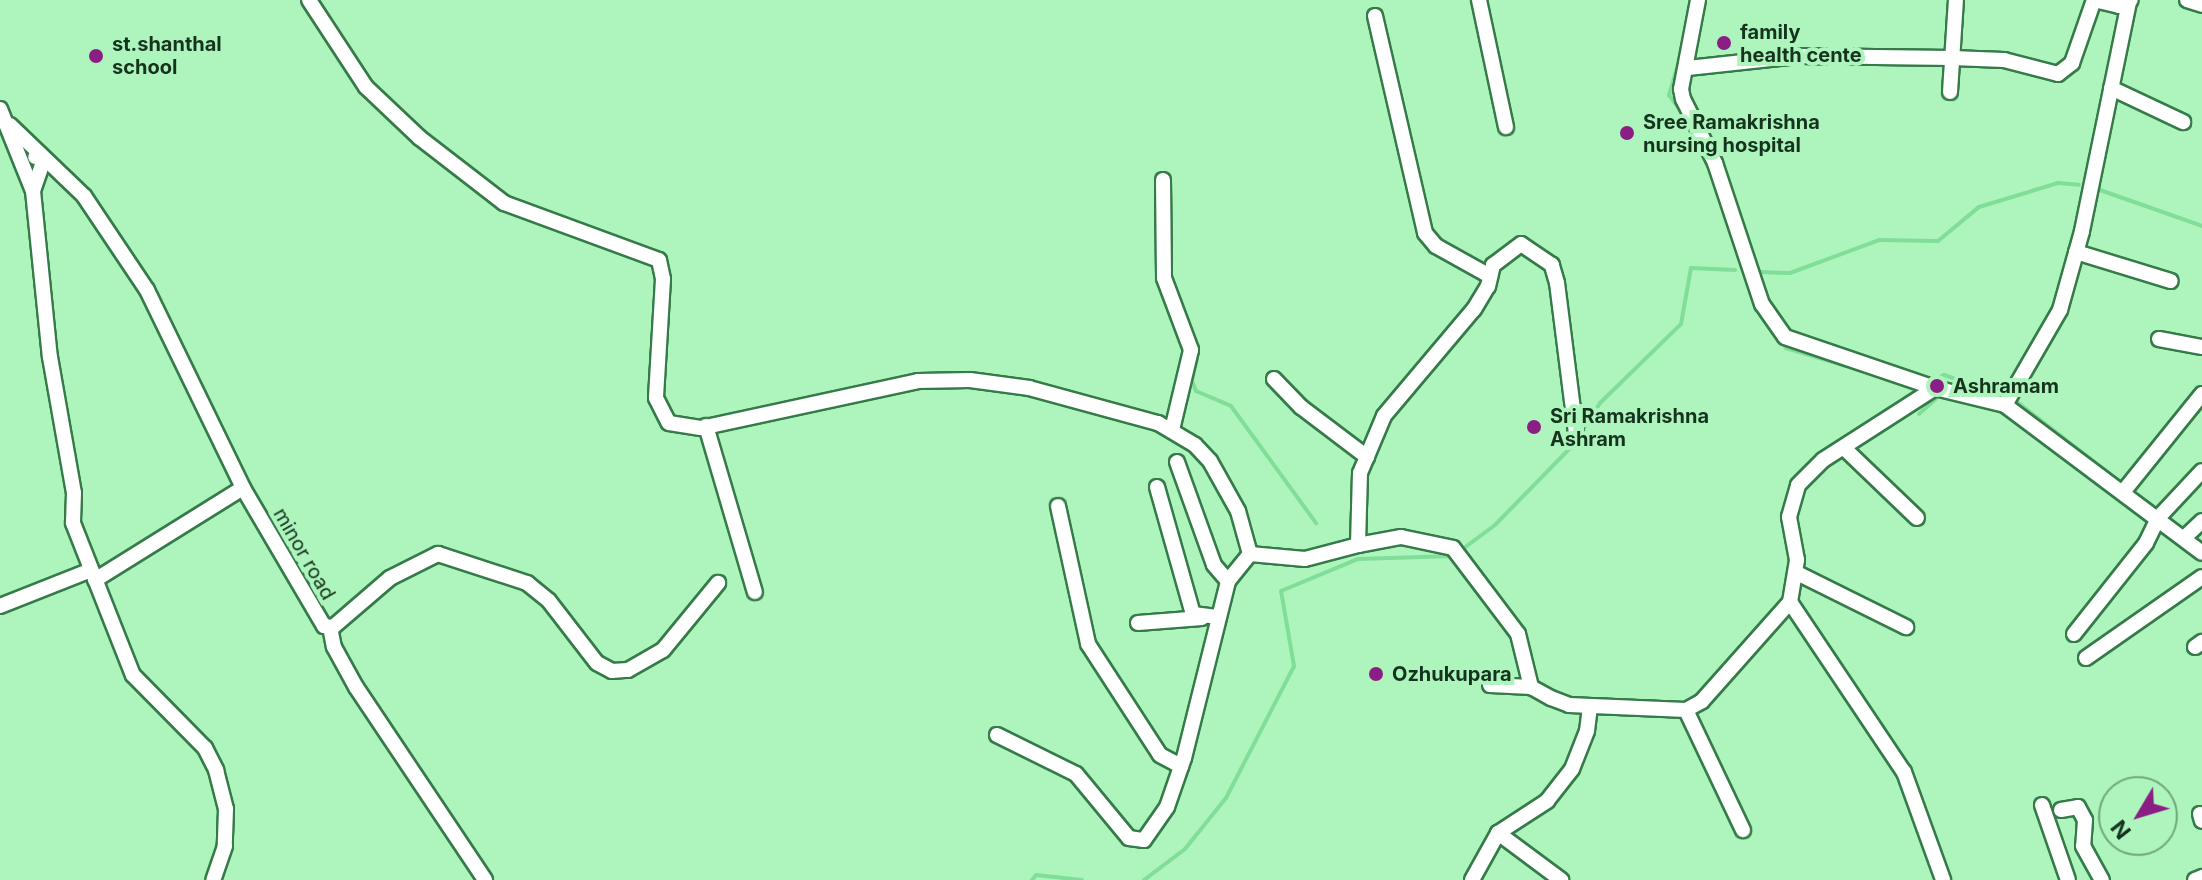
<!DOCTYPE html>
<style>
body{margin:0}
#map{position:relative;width:2202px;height:880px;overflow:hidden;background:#aef5bd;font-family:Inter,sans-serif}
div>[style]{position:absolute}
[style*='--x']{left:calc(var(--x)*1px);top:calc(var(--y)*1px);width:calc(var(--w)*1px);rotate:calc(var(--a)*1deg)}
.stream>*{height:4px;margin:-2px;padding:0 2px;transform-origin:2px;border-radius:2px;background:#81de98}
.roads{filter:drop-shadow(2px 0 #357b49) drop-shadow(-2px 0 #357b49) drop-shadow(0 2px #357b49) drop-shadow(0 -2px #357b49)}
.minor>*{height:14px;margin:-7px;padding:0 7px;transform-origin:7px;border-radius:7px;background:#fff}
.dots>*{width:22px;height:22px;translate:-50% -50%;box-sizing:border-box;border:4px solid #aef5bd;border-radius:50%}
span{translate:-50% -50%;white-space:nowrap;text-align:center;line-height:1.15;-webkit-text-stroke:8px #aef5bd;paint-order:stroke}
.poi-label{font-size:20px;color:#16331e;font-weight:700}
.left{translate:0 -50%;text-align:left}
.street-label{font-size:20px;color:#16331e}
.north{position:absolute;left:2098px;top:776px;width:80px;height:80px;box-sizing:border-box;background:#aef5bd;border:2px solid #71a77d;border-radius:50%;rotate:232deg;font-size:22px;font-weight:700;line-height:32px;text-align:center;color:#16331e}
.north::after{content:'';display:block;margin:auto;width:28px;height:36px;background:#8a1e84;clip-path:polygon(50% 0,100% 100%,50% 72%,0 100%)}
</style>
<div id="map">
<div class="stream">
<i style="--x:1681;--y:54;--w:43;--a:106.3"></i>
<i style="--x:1669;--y:95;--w:27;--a:54"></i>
<i style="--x:2100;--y:190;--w:108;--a:19.4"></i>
<i style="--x:1731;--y:232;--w:32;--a:72"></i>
<i style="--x:1759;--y:272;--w:31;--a:2"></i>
<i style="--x:1790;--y:273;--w:95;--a:-20.3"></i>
<i style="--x:1879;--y:240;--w:59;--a:1"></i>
<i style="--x:1938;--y:241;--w:53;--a:-39.7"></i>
<i style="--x:1979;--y:207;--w:83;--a:-16.9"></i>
<i style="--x:2058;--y:183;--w:21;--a:5"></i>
<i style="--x:1760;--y:311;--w:45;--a:54.9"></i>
<i style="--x:1786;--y:348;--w:97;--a:16.8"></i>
<i style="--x:1197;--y:359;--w:23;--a:103"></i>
<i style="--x:1192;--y:381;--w:11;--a:68"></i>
<i style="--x:1196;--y:391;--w:38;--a:23"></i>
<i style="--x:1231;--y:406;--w:145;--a:54"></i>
<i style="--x:1938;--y:378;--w:7;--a:-27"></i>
<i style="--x:1944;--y:375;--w:65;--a:19"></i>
<i style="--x:2016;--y:401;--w:132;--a:37.9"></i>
<i style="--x:1919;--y:414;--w:28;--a:-42"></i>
<i style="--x:1580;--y:435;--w:38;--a:-58"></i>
<i style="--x:1600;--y:403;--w:113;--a:-44.3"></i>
<i style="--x:1681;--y:324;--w:57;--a:-79.9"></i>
<i style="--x:1691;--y:268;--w:44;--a:2.6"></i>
<i style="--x:2133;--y:492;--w:29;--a:36"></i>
<i style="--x:1460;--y:551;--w:44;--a:-36.6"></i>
<i style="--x:1495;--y:525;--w:116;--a:-45.7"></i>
<i style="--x:1032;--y:880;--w:6;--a:-51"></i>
<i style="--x:1036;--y:875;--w:46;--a:6.2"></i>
<i style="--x:1144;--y:880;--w:51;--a:-37.1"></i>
<i style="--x:1185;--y:849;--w:65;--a:-51.2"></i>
<i style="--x:1226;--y:798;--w:148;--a:-62.7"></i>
<i style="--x:1294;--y:666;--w:76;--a:-99.8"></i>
<i style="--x:1281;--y:591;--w:83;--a:-22.6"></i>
<i style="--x:1358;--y:559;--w:95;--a:-1.8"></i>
</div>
<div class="roads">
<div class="minor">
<i style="--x:309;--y:0;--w:104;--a:56.8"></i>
<i style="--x:366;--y:87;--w:74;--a:43.4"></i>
<i style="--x:420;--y:138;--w:106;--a:37.7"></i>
<i style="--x:504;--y:203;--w:165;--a:20.2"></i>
<i style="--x:659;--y:260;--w:19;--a:78"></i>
<i style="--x:663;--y:279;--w:119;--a:93.4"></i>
<i style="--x:656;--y:398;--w:28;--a:63"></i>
<i style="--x:669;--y:423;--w:32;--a:9"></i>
<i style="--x:701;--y:428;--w:222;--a:-12.2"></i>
<i style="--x:918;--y:381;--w:52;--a:-1.1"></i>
<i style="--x:970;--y:380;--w:60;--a:7.7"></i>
<i style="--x:1029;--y:388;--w:134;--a:15.2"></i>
<i style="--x:1158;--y:423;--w:43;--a:30.7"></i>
<i style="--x:1195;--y:445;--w:22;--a:47"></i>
<i style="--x:1210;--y:461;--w:57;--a:60.8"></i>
<i style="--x:1238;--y:511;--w:45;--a:74.4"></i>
<i style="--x:1479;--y:0;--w:130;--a:78"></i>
<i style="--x:1698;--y:0;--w:91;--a:100.8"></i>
<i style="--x:1681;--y:89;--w:10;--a:79"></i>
<i style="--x:1683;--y:99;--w:72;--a:63.4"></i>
<i style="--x:1715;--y:163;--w:149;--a:71.6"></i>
<i style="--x:1762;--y:304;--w:40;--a:55.1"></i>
<i style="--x:1785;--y:337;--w:158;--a:18.8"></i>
<i style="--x:1935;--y:388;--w:72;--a:13.7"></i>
<i style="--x:2005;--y:405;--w:246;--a:36.9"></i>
<i style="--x:2094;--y:0;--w:26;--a:13"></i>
<i style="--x:2119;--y:6;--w:13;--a:-27"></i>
<i style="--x:2187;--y:0;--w:16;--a:18"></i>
<i style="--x:1375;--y:16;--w:223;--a:77"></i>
<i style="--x:1425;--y:233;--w:17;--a:50"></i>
<i style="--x:1436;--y:246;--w:62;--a:29.1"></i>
<i style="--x:1688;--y:68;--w:111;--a:-6.2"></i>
<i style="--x:1798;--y:56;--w:154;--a:0.7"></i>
<i style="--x:1952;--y:58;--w:52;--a:2.2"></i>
<i style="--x:2004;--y:60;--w:56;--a:14.5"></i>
<i style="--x:2058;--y:74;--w:18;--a:-38"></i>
<i style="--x:2072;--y:63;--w:67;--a:-70.8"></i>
<i style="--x:2111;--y:88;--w:80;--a:25.3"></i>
<i style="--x:1950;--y:92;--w:92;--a:-86.3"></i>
<i style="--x:0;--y:109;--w:88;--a:68.1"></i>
<i style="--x:33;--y:191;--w:167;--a:84.2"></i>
<i style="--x:50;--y:357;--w:138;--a:80"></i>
<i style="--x:74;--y:493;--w:30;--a:92"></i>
<i style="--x:73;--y:523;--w:163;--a:68.5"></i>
<i style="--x:133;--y:675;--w:103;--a:45.4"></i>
<i style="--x:205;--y:748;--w:25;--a:63"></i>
<i style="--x:216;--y:770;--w:40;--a:75.6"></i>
<i style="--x:226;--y:809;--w:37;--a:92"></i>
<i style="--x:225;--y:846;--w:36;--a:109"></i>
<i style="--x:10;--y:125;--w:103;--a:43.8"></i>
<i style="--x:84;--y:196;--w:113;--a:56.2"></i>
<i style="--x:147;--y:290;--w:220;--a:64.1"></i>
<i style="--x:243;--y:488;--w:160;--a:59.6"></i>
<i style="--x:324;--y:626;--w:9;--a:6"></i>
<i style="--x:333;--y:627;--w:75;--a:-40.7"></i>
<i style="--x:390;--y:578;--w:54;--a:-26.6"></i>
<i style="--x:438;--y:554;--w:94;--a:18"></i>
<i style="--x:527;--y:583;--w:28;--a:39"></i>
<i style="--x:549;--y:601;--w:78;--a:52.3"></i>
<i style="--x:597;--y:663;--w:17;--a:28"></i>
<i style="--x:612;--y:671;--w:16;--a:-4"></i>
<i style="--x:628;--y:670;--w:40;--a:-29.7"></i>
<i style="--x:663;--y:650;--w:87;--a:-50.6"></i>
<i style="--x:1163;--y:180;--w:98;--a:89.4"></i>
<i style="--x:1164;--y:278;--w:77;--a:69.4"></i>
<i style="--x:1191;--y:350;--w:82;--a:103.4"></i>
<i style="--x:33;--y:191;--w:34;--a:-71"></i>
<i style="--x:44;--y:159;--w:9;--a:-167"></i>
<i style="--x:2076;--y:252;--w:99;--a:17"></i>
<i style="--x:2159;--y:339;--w:44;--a:10.5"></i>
<i style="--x:1274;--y:379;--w:39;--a:46"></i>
<i style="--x:1301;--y:407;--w:83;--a:37.1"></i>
<i style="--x:2005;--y:405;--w:110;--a:-59.9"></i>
<i style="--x:2060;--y:310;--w:82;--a:-74.4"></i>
<i style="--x:2082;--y:231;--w:234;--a:-78.4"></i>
<i style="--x:706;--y:426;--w:173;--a:73.6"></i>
<i style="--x:1577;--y:441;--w:159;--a:-97.2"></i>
<i style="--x:1557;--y:283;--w:19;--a:-106"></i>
<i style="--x:1552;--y:265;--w:37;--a:-146"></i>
<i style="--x:1521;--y:244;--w:35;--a:143"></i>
<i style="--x:1493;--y:265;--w:22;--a:103"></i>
<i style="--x:1488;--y:286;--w:27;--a:121"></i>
<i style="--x:1474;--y:309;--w:140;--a:130.1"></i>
<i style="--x:1384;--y:416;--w:62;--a:112.8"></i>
<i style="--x:1360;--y:473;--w:72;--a:91.6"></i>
<i style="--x:1358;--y:545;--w:44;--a:-10.5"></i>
<i style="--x:1401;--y:537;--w:53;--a:11.9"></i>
<i style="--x:1453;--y:548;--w:108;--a:52.9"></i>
<i style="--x:1518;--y:634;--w:55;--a:76.2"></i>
<i style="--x:1531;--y:687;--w:23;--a:29"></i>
<i style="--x:1551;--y:698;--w:19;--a:21"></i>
<i style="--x:1569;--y:705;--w:117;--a:2.4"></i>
<i style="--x:1686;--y:710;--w:18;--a:-29"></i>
<i style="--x:1702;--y:701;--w:132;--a:-48.4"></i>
<i style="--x:1790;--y:602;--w:43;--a:-80.5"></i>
<i style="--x:1797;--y:560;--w:44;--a:-100.5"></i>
<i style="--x:1789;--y:517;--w:33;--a:-74"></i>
<i style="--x:1798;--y:485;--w:35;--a:-45"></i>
<i style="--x:1823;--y:460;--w:133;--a:-32.7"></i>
<i style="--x:1844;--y:448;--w:101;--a:43.8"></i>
<i style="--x:1177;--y:462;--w:109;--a:70.2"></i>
<i style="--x:1214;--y:565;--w:21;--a:49"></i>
<i style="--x:1157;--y:487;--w:132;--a:74.2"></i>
<i style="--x:1193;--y:614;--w:26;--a:7"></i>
<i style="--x:2123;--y:492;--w:126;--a:-51.1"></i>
<i style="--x:1058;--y:506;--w:141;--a:77.7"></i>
<i style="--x:1088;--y:644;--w:132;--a:57"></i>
<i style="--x:1160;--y:755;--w:24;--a:28"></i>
<i style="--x:2184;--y:538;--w:25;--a:-43"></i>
<i style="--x:1797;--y:573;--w:122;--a:26.4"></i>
<i style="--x:95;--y:580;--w:174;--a:-31.9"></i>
<i style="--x:1790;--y:602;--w:205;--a:56.2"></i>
<i style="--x:1904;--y:772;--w:115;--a:70.1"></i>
<i style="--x:0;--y:606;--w:98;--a:-21.6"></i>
<i style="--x:1138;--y:623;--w:64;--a:-4.5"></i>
<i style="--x:330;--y:627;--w:20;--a:79"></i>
<i style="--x:334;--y:647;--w:46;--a:61.2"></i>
<i style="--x:356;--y:687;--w:232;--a:56.2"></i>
<i style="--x:2074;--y:634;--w:116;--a:-51.6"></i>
<i style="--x:2146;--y:543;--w:28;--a:-64"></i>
<i style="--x:2158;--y:518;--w:64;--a:-46.9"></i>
<i style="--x:2195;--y:647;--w:9;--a:-36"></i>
<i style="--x:2086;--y:658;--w:141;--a:-34.9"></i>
<i style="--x:1490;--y:685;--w:41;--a:2.8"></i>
<i style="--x:1686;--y:710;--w:133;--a:64.6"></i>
<i style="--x:997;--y:735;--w:88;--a:26.3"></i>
<i style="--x:1076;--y:774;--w:83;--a:50.4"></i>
<i style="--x:1129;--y:838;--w:15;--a:8"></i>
<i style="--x:1144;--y:840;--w:40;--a:-55.1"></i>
<i style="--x:1167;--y:807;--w:52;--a:-70.9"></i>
<i style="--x:1184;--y:758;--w:182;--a:-76"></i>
<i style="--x:1228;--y:581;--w:35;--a:-51"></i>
<i style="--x:1250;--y:554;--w:55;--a:5.2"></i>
<i style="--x:1305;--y:559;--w:55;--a:-14.8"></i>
<i style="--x:2042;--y:805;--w:79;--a:70.9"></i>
<i style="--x:2061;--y:810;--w:17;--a:-10"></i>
<i style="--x:2078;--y:807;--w:15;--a:62"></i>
<i style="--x:2085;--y:820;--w:26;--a:94"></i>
<i style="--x:2083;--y:846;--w:39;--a:61"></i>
<i style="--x:2200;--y:814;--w:7;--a:74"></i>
<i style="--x:1498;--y:833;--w:79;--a:36.7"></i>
<i style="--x:1472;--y:880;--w:54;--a:-61"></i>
<i style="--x:1498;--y:833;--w:59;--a:-33.1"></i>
<i style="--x:1547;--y:801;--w:41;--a:-52"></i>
<i style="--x:1572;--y:769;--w:41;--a:-68.5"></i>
<i style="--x:1587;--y:731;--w:25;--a:-83"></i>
<i style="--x:2195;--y:880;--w:8;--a:-23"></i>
</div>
</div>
<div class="dots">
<i style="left:1724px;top:43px;background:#8a1e84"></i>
<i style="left:96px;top:56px;background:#8a1e84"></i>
<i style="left:1627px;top:133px;background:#8a1e84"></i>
<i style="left:1937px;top:386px;background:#8a1e84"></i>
<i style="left:1534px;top:427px;background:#8a1e84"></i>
<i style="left:1376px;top:674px;background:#8a1e84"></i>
</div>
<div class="poi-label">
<span class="left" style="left:1740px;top:44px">family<br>health cente</span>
<span class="left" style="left:112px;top:56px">st.shanthal<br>school</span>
<span class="left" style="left:1643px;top:134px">Sree Ramakrishna<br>nursing hospital</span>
<span class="left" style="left:1953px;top:386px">Ashramam</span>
<span class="left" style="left:1550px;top:428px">Sri Ramakrishna<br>Ashram</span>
<span class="left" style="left:1392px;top:674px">Ozhukupara</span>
</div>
<div class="street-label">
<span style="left:304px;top:554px;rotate:60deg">minor road</span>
</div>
<div class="north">N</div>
</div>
